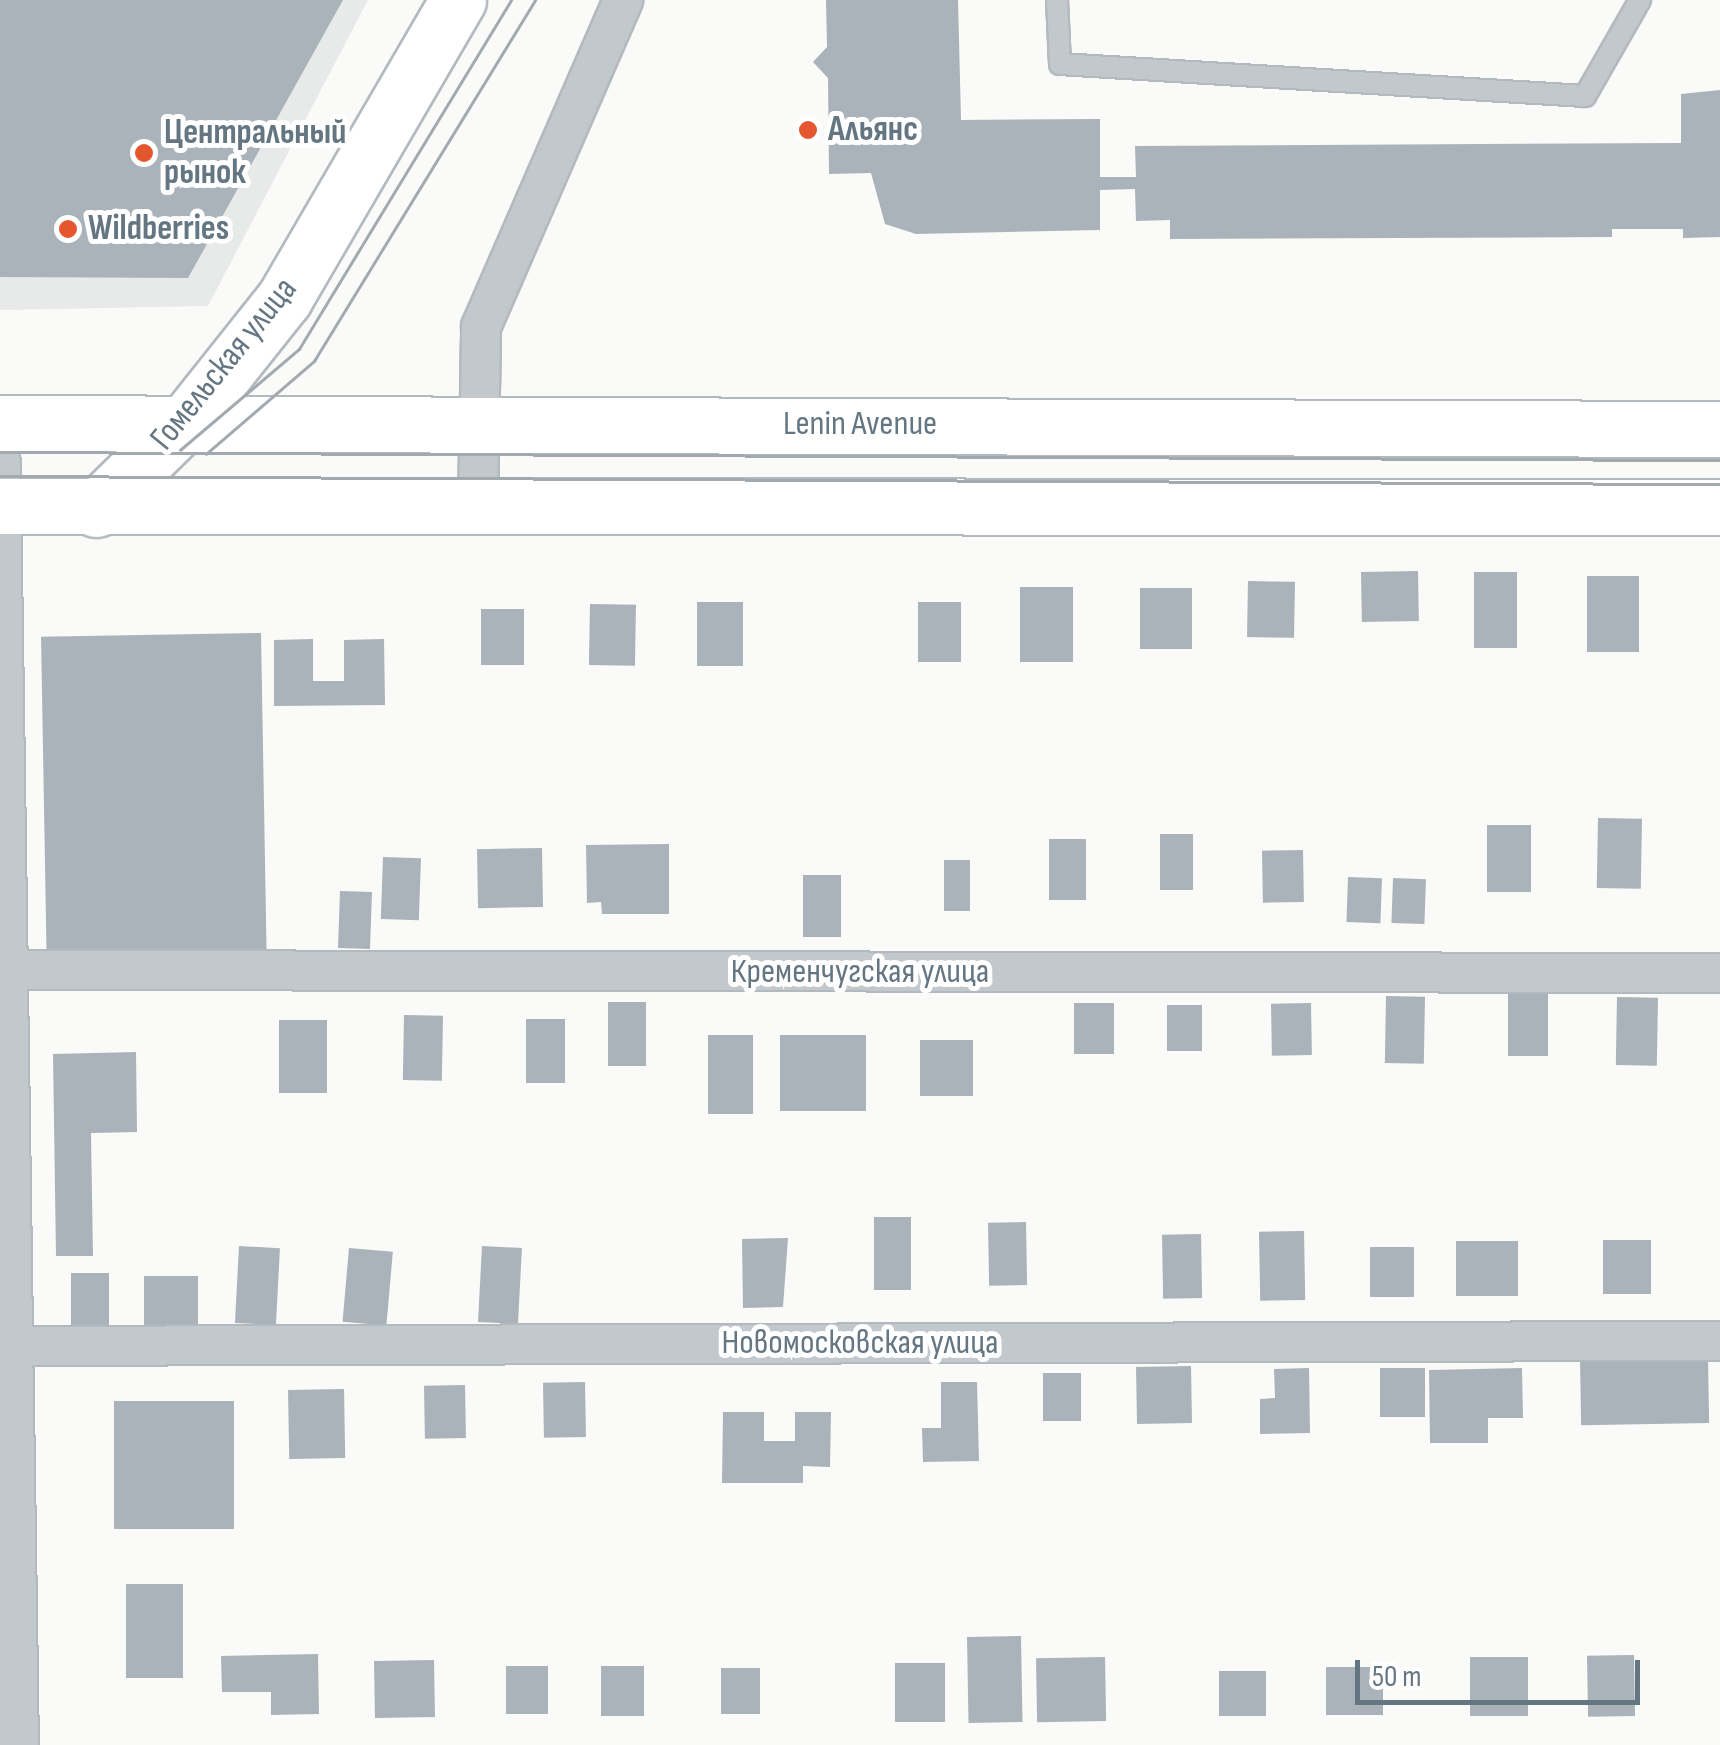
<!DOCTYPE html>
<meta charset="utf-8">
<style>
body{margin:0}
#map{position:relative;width:1720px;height:1745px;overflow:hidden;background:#fafaf8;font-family:"Sofia Sans Condensed",sans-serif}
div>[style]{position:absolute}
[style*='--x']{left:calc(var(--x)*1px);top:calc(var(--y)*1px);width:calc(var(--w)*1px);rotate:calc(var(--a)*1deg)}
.built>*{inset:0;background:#e8e9e9}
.building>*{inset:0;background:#aab3b9;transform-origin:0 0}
.roads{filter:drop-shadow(2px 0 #b3babf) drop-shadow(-2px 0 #b3babf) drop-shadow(0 2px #b3babf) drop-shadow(0 -2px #b3babf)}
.lane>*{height:20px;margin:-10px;padding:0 10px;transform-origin:10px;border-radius:10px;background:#c3c8cc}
.street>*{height:38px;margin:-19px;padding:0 19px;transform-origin:19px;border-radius:19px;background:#c3c8cc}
.secondary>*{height:55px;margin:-27.5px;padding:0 27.5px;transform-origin:27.5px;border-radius:27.5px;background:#fff}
.primary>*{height:55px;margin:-27.5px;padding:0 27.5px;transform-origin:27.5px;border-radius:27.5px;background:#fff}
.tram>*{height:2.5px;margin:-1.25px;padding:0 1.25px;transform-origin:1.25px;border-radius:1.25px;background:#a2aab0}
.dots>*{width:28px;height:28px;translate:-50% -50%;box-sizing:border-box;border:5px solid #fff;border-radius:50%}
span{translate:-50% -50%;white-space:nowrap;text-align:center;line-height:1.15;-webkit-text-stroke:10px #fff;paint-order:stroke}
.poi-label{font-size:35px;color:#657683;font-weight:700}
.left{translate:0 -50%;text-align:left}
.street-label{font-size:35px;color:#657683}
.scale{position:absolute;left:1355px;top:1660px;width:285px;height:45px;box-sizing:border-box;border:5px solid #657683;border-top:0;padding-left:12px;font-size:30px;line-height:35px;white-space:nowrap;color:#657683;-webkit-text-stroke:8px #fff;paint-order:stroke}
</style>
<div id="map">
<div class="built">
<i style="clip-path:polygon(0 0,368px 0,208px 306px,0 310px)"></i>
</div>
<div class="building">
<i style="clip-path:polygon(0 0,343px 0,188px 278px,0 277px)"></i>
<i style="clip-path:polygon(826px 0,958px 0,961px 120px,1100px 119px,1100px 177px,1136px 177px,1135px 146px,1681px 143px,1681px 94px,1720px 90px,1720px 237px,1683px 238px,1683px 229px,1612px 229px,1612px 237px,1170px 239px,1170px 220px,1136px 221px,1135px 189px,1100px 190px,1100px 230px,916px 234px,885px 224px,871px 173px,829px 174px,828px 78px,813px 62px,827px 47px)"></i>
<i style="left:1418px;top:571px;width:50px;height:57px;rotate:89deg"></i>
<i style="left:1517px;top:572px;width:76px;height:43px;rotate:90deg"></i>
<i style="left:1587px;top:576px;width:52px;height:76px"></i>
<i style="left:1248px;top:581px;width:47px;height:56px;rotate:1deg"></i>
<i style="left:1073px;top:587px;width:75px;height:53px;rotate:90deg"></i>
<i style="left:1140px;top:588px;width:52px;height:61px"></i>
<i style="left:697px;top:602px;width:46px;height:64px"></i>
<i style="left:918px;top:602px;width:43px;height:60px"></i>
<i style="left:590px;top:604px;width:46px;height:61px;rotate:1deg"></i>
<i style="left:481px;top:609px;width:43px;height:56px"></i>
<i style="left:261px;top:633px;width:317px;height:220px;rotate:89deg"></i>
<i style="clip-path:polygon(313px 639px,313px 681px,344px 681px,344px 640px,384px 639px,385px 705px,274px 706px,274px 640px)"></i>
<i style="left:1598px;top:818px;width:44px;height:70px;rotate:1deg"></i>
<i style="left:1487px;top:825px;width:44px;height:67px"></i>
<i style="left:1160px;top:834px;width:33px;height:56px"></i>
<i style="left:1049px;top:839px;width:37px;height:61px"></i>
<i style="clip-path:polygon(669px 844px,669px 914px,602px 914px,601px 902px,587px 903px,586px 845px)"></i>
<i style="left:542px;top:848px;width:59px;height:65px;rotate:89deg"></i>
<i style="left:1303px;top:850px;width:52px;height:41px;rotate:89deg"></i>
<i style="left:383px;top:857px;width:38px;height:62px;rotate:2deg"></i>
<i style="left:944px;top:860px;width:26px;height:51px"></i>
<i style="left:803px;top:875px;width:38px;height:62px"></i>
<i style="left:1348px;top:877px;width:34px;height:45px;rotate:2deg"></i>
<i style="left:1393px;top:878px;width:33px;height:45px;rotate:2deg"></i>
<i style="left:340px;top:891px;width:32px;height:57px;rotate:2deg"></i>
<i style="left:1508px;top:989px;width:40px;height:67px"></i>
<i style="left:1386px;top:996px;width:39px;height:67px;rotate:1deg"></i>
<i style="left:1617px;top:997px;width:41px;height:68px;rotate:1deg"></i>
<i style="left:608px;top:1002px;width:38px;height:64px"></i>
<i style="left:1074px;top:1003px;width:40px;height:51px"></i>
<i style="left:1311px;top:1003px;width:52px;height:40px;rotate:89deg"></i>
<i style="left:1167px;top:1005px;width:35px;height:46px"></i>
<i style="left:404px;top:1015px;width:39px;height:65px;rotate:1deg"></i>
<i style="left:526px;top:1019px;width:39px;height:64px"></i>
<i style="left:279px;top:1020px;width:48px;height:73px"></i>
<i style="left:753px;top:1035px;width:79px;height:45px;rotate:90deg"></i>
<i style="left:866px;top:1035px;width:76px;height:86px;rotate:90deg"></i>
<i style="left:920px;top:1040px;width:53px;height:56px"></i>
<i style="clip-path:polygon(136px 1052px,137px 1132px,91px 1133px,93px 1256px,56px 1256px,53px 1054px)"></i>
<i style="left:874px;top:1217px;width:37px;height:73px"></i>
<i style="left:1026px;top:1222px;width:63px;height:38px;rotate:89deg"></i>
<i style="left:1304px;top:1231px;width:69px;height:45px;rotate:89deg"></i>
<i style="left:1201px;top:1234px;width:64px;height:39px;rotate:89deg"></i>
<i style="clip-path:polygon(788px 1238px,783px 1307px,743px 1308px,742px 1239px)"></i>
<i style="left:1603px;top:1240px;width:48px;height:54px"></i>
<i style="left:1518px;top:1241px;width:55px;height:62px;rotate:90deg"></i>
<i style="left:239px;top:1246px;width:41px;height:77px;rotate:3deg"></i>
<i style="left:482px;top:1246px;width:40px;height:76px;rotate:3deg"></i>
<i style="left:1370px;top:1247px;width:44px;height:50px"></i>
<i style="left:349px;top:1248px;width:44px;height:74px;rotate:5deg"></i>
<i style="left:71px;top:1273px;width:38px;height:61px"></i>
<i style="left:144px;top:1276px;width:54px;height:50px"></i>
<i style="left:1708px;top:1358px;width:65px;height:128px;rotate:89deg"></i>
<i style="left:1191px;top:1366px;width:57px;height:55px;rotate:89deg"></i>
<i style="clip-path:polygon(1309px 1368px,1310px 1433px,1260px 1434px,1260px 1399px,1275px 1398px,1274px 1369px)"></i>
<i style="left:1380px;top:1368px;width:45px;height:49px"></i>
<i style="clip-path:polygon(1522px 1368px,1523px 1418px,1488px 1418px,1488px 1443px,1430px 1443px,1429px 1370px)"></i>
<i style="left:1043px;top:1373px;width:38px;height:48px"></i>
<i style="left:585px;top:1382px;width:55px;height:42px;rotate:89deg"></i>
<i style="clip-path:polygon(941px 1382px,977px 1382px,979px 1461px,923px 1462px,922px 1428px,941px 1428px)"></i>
<i style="left:465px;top:1385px;width:53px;height:41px;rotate:89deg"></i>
<i style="left:344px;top:1389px;width:69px;height:56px;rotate:89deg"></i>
<i style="left:114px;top:1401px;width:120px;height:128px"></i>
<i style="clip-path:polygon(723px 1412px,764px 1412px,764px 1441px,795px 1441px,795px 1412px,831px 1412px,830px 1467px,803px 1466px,803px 1483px,722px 1483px)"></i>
<i style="left:126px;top:1584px;width:57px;height:94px"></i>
<i style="left:1021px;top:1636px;width:86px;height:54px;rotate:89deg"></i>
<i style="clip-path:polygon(318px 1654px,319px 1714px,271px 1715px,271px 1692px,222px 1692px,221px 1656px)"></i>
<i style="left:1634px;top:1655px;width:61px;height:47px;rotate:89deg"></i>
<i style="left:1105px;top:1657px;width:64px;height:69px;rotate:89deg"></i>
<i style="left:1470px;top:1657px;width:58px;height:59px"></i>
<i style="left:434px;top:1660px;width:57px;height:60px;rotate:89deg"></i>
<i style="left:895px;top:1663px;width:50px;height:59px"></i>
<i style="left:506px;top:1666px;width:42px;height:48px"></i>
<i style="left:601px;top:1666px;width:43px;height:50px"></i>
<i style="left:1383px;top:1667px;width:48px;height:57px;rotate:90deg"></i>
<i style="left:721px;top:1668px;width:39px;height:46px"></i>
<i style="left:1219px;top:1671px;width:47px;height:45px"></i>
</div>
<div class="roads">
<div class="lane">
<i style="--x:1057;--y:0;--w:64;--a:87.3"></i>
<i style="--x:1060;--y:64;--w:526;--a:3.49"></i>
<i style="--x:1585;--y:96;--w:111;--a:-60.2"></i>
</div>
<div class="street">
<i style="--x:0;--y:423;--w:1322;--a:89.18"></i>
<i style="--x:478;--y:506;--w:179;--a:-89"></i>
<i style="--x:481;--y:327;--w:357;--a:-66.5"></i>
<i style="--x:0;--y:970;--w:1720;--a:0.1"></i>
<i style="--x:0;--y:1346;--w:1720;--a:-0.17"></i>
</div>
<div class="secondary">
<i style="--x:96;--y:509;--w:132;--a:-44.4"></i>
<i style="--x:190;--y:417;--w:151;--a:-51.5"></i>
<i style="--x:284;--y:299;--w:346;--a:-59.8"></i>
</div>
<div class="primary">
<i style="--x:0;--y:423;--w:1720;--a:0.2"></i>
<i style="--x:0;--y:506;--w:1720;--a:0.03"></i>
</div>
</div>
<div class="tram">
<i style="--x:180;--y:450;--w:156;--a:-40.3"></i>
<i style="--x:299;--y:349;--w:408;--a:-58.7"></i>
<i style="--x:0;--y:452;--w:1720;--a:0.27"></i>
<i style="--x:206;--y:454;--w:143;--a:-40.7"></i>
<i style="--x:314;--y:361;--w:423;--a:-58.5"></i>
<i style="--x:0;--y:476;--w:1720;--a:0.27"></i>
</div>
<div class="dots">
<i style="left:808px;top:130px;background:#e4572e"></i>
<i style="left:144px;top:153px;background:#e4572e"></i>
<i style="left:68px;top:229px;background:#e4572e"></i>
</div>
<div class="poi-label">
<span class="left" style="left:828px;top:130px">Альянс</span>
<span class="left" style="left:164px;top:153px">Центральный<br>рынок</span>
<span class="left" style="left:88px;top:229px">Wildberries</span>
</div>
<div class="street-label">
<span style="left:224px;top:364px;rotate:-51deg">Гомельская улица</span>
<span style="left:860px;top:424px">Lenin Avenue</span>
<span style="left:860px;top:972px">Кременчугская улица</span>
<span style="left:860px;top:1343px">Новомосковская улица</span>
</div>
<div class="scale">50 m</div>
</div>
